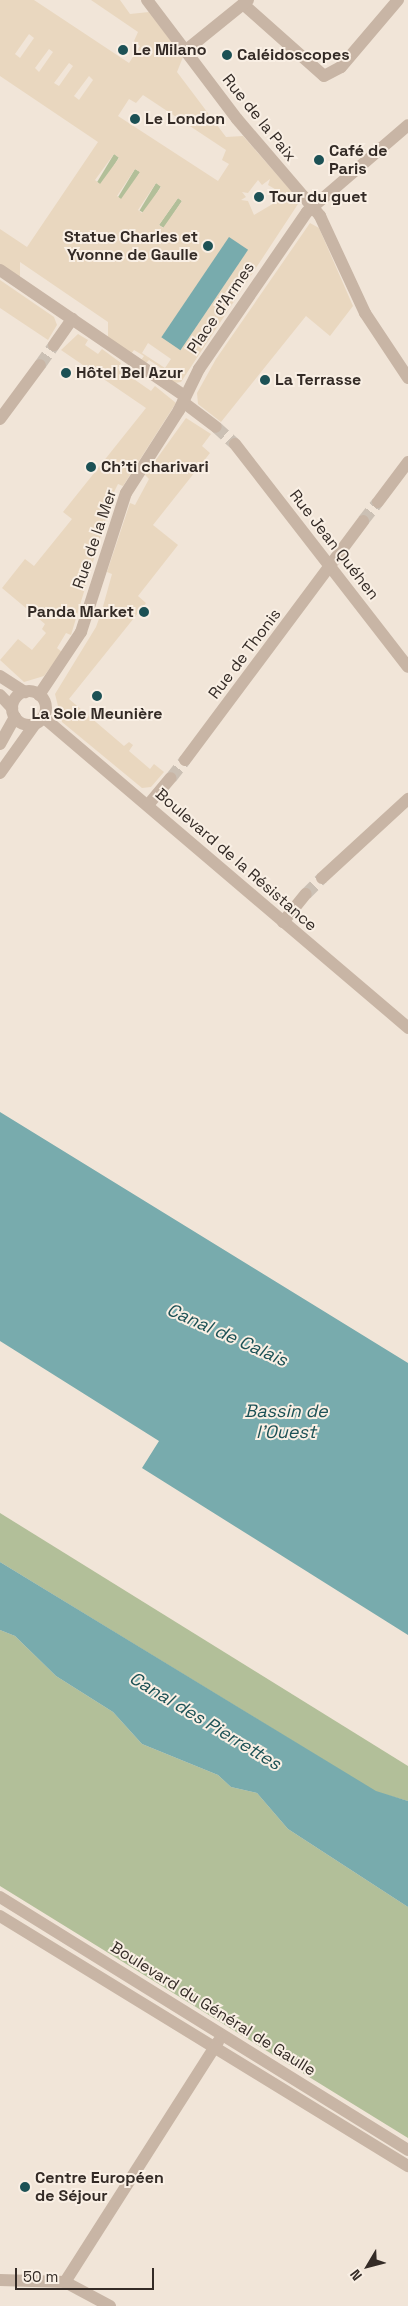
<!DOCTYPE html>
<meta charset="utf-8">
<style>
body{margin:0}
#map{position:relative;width:408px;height:2306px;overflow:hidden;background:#f1e5d8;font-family:"Space Grotesk",sans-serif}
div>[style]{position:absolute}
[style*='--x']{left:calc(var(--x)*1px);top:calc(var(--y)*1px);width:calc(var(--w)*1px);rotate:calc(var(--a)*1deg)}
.green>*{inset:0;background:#b2bf99;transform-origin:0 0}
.plaza>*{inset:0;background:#e9d7bf}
.water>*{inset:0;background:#78abad;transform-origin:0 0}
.minor-tunnel>*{height:12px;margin-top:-6px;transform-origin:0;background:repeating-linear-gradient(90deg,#cbc0b4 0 12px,transparent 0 18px)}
.minor>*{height:12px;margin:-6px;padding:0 6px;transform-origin:6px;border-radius:6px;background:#c8b5a5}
.minor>.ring{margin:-6px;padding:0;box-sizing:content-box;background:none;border:12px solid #c8b5a5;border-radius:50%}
.dots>*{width:14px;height:14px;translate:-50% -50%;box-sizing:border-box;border:2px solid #f9efe4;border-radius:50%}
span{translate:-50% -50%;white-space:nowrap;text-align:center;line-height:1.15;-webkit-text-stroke:4px #f9efe4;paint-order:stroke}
.poi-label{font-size:16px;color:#342b26;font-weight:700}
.left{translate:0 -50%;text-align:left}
.right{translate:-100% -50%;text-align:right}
.street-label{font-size:16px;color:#342b26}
.water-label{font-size:18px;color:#1c5155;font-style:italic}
.north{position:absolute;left:343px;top:2241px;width:50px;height:50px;-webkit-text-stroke:4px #f9efe4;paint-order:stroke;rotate:233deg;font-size:14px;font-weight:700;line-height:20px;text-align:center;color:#342b26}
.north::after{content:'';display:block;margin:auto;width:18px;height:22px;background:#342b26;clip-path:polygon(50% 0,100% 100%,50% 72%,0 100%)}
.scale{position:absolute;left:15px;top:2268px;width:139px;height:22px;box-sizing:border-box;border:2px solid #342b26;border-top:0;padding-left:6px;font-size:15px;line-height:18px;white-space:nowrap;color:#342b26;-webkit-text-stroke:4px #f9efe4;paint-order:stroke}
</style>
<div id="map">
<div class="green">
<i style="left:114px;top:154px;width:6px;height:33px;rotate:31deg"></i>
<i style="left:135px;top:169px;width:6px;height:33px;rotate:31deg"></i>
<i style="left:156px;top:183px;width:6px;height:32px;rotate:31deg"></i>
<i style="clip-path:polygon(178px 198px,182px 201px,164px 228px,159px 225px)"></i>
<i style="clip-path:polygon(0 1513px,408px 1766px,408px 1801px,376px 1792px,0 1562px)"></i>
<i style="clip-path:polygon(0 1630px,15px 1636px,56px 1676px,113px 1712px,142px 1744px,218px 1775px,231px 1787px,257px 1793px,288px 1829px,408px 1907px,408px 2138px,0 1886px)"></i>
</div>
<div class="plaza">
<i style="clip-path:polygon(evenodd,0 0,34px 0,129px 63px,140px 46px,134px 41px,138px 32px,91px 0,120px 0,130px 14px,149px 12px,183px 57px,177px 72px,226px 137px,243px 136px,300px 201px,181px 382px,175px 383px,162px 374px,164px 370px,149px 360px,146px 363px,141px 360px,144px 356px,134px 350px,131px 354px,108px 339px,108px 322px,20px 262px,20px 279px,0 265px,0 229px,27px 247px,98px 142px,0 76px,0 0,29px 34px,34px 38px,20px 58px,15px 54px,29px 34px,0 0,49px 49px,53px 52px,39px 72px,35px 68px,49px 49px,0 0,69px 63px,73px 66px,59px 86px,54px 83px,69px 63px,0 0,89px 76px,93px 80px,79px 100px,74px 96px,89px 76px,0 0,143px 95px,226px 150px,222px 160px,229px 164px,218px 181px,118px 116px,129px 99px,136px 103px,143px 95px,0 0,114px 154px,119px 158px,100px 184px,95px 180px,114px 154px,0 0,135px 169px,140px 172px,121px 199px,117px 196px,135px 169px,0 0,270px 179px,268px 185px,280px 192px,273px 198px,276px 202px,254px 215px,248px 201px,241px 200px,246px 197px,242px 192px,248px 193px,258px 180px,262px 185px,270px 179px,0 0,156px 183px,161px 187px,142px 213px,138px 210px,156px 183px,0 0,178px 198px,182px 201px,163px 228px,159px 225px,178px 198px,0 0,148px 343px,171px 359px,165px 368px,142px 353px,148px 343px)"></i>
<i style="clip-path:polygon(310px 223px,319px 228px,353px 306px,330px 336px,306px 316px,221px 422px,198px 404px,197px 393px,216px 359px)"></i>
<i style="clip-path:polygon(0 280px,54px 317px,57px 325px,48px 340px,0 308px)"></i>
<i style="clip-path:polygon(78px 334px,88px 340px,85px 345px,98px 354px,102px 349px,121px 363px,118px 368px,151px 391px,155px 386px,176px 403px,123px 486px,118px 484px,114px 492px,71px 635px,66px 633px,57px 648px,62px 652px,44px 676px,24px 682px,0 660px,18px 639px,32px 650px,46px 633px,42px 629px,45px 624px,2px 588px,25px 559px,34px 566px,72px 519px,63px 512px,146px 408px,61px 350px)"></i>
<i style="clip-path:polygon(186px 418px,211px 434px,202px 446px,210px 453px,153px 525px,178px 545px,138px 596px,146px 603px,69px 699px,124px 746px,129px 742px,133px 745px,129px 751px,150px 769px,154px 764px,164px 772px,151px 787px,142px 788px,62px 722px,55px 694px,96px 627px,100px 616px,95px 614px,96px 609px,102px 610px,112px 574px,107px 572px,130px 503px,135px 505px,149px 479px,145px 475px)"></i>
</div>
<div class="water">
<i style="left:229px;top:237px;width:23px;height:121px;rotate:34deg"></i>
<i style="clip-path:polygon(0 1112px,408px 1363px,408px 1635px,142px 1468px,159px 1441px,0 1341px)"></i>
<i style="clip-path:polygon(0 1562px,376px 1791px,408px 1801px,408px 1907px,288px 1829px,257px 1793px,231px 1787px,218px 1775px,142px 1744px,113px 1712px,56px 1676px,15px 1636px,0 1630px)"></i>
</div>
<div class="minor-tunnel">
<i style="--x:40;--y:365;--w:24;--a:-55"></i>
<i style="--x:216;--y:427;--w:25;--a:42"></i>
<i style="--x:363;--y:521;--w:24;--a:-52"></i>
<i style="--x:171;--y:778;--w:23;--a:-52"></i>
<i style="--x:306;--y:894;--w:23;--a:-45"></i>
</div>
<div class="minor">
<i style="--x:147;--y:0;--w:149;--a:52.9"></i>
<i style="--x:237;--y:119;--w:128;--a:49.4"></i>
<i style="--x:320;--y:216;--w:107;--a:65.1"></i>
<i style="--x:365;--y:313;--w:78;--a:56.5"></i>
<i style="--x:243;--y:4;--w:108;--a:41.6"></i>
<i style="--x:324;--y:76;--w:19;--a:-28"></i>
<i style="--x:341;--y:67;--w:88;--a:-49.6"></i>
<i style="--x:185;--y:51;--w:81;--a:-39"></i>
<i style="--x:0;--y:270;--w:224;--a:34.3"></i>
<i style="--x:54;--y:345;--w:32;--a:-55"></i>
<i style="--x:183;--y:402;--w:41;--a:37.1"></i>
<i style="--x:0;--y:419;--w:67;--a:-53.5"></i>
<i style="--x:235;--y:444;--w:282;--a:52.2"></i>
<i style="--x:378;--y:502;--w:50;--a:-53.1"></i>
<i style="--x:0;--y:676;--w:30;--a:33"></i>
<i class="ring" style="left:12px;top:691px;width:22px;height:22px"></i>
<i style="--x:0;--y:695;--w:18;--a:47"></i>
<i style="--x:39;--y:695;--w:76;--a:-56.3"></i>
<i style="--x:81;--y:632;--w:146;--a:-72.1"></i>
<i style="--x:126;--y:493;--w:98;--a:-57.4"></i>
<i style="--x:179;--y:410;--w:46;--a:-64"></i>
<i style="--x:199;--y:369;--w:191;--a:-55.5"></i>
<i style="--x:307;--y:212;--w:133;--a:-40.7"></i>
<i style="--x:43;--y:717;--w:480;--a:40.4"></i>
<i style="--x:0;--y:744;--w:31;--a:-61"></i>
<i style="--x:185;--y:760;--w:298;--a:-53.3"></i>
<i style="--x:0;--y:773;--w:60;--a:-54.5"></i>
<i style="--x:148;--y:805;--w:35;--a:-50"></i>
<i style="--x:322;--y:878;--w:117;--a:-42.6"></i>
<i style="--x:283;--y:922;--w:36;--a:-51"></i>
<i style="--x:0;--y:1897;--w:480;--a:31.8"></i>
<i style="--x:0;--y:1916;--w:479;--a:31.5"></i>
<i style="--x:0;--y:2280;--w:65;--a:1.8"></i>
<i style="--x:65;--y:2282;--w:51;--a:28.1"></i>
<i style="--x:65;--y:2282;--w:285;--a:-57.5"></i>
</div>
<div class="dots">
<i style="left:123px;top:50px;background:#1c5155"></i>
<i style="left:227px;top:55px;background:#1c5155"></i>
<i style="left:135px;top:119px;background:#1c5155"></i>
<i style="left:319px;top:160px;background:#1c5155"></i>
<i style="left:259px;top:197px;background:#1c5155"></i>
<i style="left:208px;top:246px;background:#1c5155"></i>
<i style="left:66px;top:373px;background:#1c5155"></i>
<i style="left:265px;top:380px;background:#1c5155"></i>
<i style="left:91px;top:467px;background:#1c5155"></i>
<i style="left:144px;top:612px;background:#1c5155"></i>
<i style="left:97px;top:696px;background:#1c5155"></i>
<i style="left:25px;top:2187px;background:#1c5155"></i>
</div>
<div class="poi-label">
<span class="left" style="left:133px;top:50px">Le Milano</span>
<span class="left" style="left:237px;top:55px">Caléidoscopes</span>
<span class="left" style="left:145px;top:119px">Le London</span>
<span class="left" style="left:329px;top:160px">Café de<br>Paris</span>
<span class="left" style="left:269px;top:197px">Tour du guet</span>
<span class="right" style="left:198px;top:246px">Statue Charles et<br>Yvonne de Gaulle</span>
<span class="left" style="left:76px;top:373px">Hôtel Bel Azur</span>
<span class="left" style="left:275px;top:380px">La Terrasse</span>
<span class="left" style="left:101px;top:467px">Ch'ti charivari</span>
<span class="right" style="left:134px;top:612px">Panda Market</span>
<span style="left:97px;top:714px">La Sole Meunière</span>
<span class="left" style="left:35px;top:2187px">Centre Européen<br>de Séjour</span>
</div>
<div class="street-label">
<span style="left:259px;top:118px;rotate:51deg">Rue de la Paix</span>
<span style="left:221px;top:308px;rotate:-56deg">Place d'Armes</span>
<span style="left:95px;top:539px;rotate:-71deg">Rue de la Mer</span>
<span style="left:334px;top:545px;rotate:52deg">Rue Jean Quéhen</span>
<span style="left:245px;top:654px;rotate:-53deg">Rue de Thonis</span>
<span style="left:236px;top:860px;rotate:41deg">Boulevard de la Résistance</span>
<span style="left:213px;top:2009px;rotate:32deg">Boulevard du Général de Gaulle</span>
</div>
<div class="water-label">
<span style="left:227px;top:1335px;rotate:24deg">Canal de Calais</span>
<span style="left:286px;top:1422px">Bassin de<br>l'Ouest</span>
<span style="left:205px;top:1721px;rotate:31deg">Canal des Pierrettes</span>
</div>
<div class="north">N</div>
<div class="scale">50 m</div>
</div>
